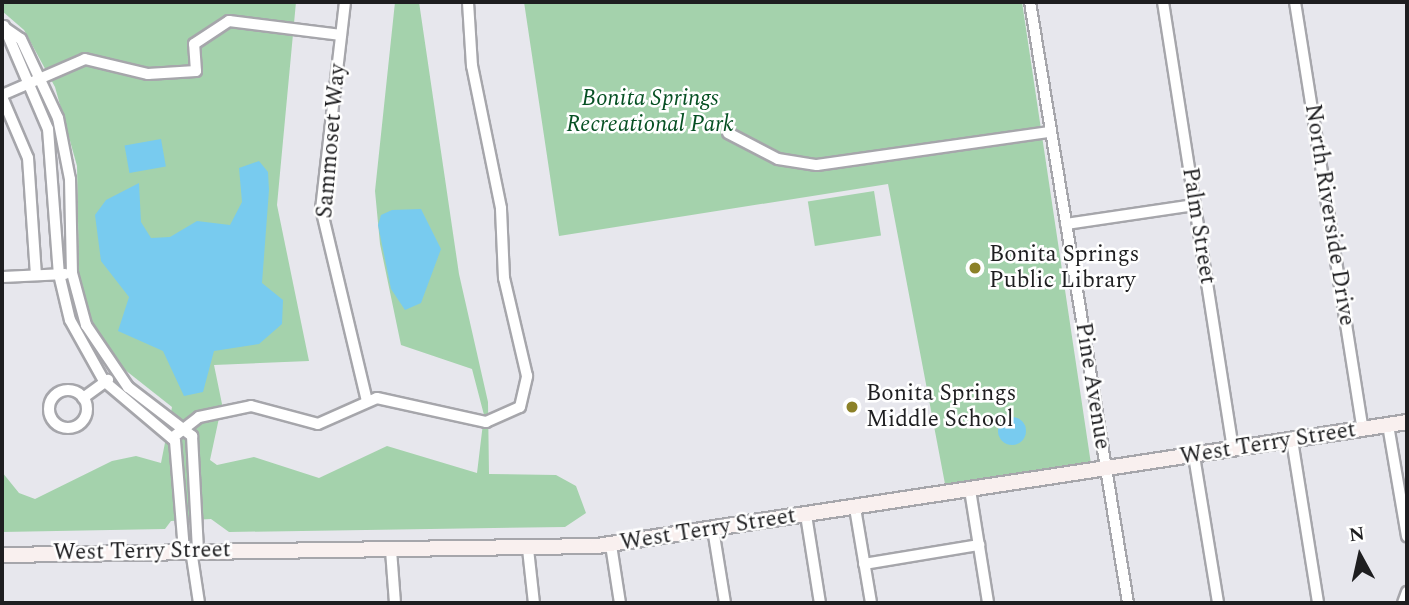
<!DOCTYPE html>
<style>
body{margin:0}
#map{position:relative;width:1409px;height:605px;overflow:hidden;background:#e7e7ed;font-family:Spectral,serif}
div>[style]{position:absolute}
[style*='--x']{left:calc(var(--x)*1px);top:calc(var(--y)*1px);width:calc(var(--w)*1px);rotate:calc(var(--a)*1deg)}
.green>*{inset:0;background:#a4d2ac;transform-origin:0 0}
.water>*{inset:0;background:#78cbef;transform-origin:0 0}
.round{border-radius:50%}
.roads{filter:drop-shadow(2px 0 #a6a6ab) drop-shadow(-2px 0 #a6a6ab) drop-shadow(0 2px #a6a6ab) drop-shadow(0 -2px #a6a6ab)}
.street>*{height:10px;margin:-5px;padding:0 5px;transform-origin:5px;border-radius:5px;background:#fff}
.street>.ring{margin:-5px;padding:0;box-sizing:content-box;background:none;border:10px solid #fff;border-radius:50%}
.secondary>*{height:14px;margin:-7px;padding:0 7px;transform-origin:7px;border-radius:7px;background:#f9f0ef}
.dots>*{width:19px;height:19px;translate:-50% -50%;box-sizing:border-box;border:4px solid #fff;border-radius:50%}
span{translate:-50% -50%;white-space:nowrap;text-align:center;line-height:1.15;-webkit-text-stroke:5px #fff;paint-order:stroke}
.park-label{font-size:23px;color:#065023;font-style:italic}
.street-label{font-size:23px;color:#1e1e20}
.poi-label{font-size:23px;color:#1e1e20}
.left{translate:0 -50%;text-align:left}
.frame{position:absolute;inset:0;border:4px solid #1e1e20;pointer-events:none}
.north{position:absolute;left:1325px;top:521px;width:70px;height:70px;-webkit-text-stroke:5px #fff;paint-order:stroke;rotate:352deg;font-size:19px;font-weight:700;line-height:28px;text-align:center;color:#1e1e20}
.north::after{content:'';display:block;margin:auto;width:24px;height:32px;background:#1e1e20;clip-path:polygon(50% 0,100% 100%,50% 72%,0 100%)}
</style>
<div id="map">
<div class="green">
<i style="clip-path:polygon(2px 2px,296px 2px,277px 205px,309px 361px,214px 365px,222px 404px,210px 460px,217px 465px,254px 457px,319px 478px,387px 446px,477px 473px,484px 415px,472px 369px,401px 345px,380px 244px,375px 191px,395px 2px,419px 2px,459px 274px,488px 402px,489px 474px,556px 475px,576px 486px,586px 513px,565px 527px,229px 532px,211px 519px,171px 521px,165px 529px,2px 532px,2px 472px,19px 493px,35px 499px,112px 461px,136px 456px,161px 463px,172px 407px,115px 362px,91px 319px,79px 275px,77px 166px,55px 87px,24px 30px,2px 11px)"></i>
<i style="clip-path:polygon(524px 2px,1022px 2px,1091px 464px,945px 484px,888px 184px,559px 236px)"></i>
<i style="left:874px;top:191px;width:45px;height:67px;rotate:81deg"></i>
</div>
<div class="water">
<i style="left:161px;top:139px;width:28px;height:37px;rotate:80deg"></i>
<i style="clip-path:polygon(259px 161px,268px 172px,269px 190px,262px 283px,283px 300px,282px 324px,259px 344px,214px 351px,203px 392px,184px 396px,163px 351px,118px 331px,129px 297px,101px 261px,95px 215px,106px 200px,139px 183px,141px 222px,151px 238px,170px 237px,197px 221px,230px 225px,242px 202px,239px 168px)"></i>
<i style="clip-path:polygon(421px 209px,441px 249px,421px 303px,405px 310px,391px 289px,378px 225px,381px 215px,392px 210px)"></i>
<i class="round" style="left:998px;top:417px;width:28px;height:28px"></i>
</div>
<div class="roads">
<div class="street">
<i style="--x:345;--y:2;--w:207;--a:96.6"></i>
<i style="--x:321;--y:208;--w:198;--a:76.6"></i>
<i style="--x:1030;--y:2;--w:609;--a:80.74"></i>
<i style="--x:1163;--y:2;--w:452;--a:81.1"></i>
<i style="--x:1295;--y:2;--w:432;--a:81"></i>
<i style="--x:4;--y:26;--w:112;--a:66.9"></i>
<i style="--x:48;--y:129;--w:145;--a:85.7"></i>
<i style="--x:59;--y:274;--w:47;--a:76.6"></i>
<i style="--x:70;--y:320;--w:70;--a:60.9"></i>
<i style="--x:104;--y:381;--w:93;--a:40.2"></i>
<i style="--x:175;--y:441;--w:110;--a:85.3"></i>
<i style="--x:5;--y:28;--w:19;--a:35"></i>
<i style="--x:21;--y:39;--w:87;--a:64.9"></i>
<i style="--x:58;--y:118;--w:62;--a:78.9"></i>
<i style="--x:70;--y:179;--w:94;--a:88.8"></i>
<i style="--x:72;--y:273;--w:54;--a:74.9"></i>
<i style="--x:86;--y:325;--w:75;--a:55.9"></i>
<i style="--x:128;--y:387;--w:81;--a:37.4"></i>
<i style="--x:192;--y:436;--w:114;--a:87"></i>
<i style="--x:2;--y:95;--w:90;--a:-23.4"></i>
<i style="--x:85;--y:59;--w:65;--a:13.4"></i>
<i style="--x:148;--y:74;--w:48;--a:-3.6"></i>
<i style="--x:196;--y:71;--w:27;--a:-94"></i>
<i style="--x:194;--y:44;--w:42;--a:-33.3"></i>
<i style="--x:229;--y:21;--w:113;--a:7.1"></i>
<i style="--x:2;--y:97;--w:66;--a:66.9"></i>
<i style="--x:28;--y:158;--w:116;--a:86.1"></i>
<i style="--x:728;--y:133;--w:56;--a:27.5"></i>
<i style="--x:778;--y:159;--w:39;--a:9"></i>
<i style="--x:817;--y:165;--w:235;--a:-8.1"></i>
<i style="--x:1066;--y:224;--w:130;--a:-8.4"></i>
<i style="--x:2;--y:277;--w:63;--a:-2.7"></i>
<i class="ring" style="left:49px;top:390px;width:28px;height:28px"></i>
<i style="--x:83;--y:398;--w:31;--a:-36"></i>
<i style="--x:1388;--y:425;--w:113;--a:80.3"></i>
<i style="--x:172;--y:438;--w:34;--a:-38"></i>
<i style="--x:199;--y:417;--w:53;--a:-11.9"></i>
<i style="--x:251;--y:406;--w:69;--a:15"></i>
<i style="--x:318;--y:424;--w:64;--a:-23.8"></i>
<i style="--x:377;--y:398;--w:112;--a:12.4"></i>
<i style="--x:486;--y:422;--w:37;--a:-24"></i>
<i style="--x:520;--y:407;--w:32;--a:-77"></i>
<i style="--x:527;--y:376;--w:101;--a:-103.2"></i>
<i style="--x:504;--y:278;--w:70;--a:-92.5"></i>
<i style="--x:501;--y:208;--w:145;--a:-101.5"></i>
<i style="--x:472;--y:66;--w:64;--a:-93.6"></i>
<i style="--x:1292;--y:440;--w:165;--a:80.9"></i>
<i style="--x:1194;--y:456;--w:149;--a:80.7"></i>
<i style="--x:970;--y:490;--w:114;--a:80.9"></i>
<i style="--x:855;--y:508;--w:96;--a:80.4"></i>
<i style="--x:806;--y:515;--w:89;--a:81"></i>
<i style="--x:713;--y:529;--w:75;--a:80.8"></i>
<i style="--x:611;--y:545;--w:59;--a:81.2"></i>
<i style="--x:528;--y:549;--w:54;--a:83.7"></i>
<i style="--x:191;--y:550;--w:54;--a:81.4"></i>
<i style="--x:391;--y:550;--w:53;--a:85.7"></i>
<i style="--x:864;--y:564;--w:117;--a:-9.4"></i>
<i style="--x:1403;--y:603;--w:12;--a:-70"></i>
</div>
<div class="secondary">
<i style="--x:2;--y:555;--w:595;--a:-0.87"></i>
<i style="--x:597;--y:546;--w:819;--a:-8.7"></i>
</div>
</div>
<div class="dots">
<i style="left:975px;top:268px;background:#8c8128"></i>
<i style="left:852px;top:407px;background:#8c8128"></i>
</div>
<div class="park-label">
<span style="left:650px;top:112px">Bonita Springs<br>Recreational Park</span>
</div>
<div class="street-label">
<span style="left:332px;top:141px;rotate:-85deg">Sammoset Way</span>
<span style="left:1329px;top:215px;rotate:81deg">North Riverside Drive</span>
<span style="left:1198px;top:226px;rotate:81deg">Palm Street</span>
<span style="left:1092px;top:386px;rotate:81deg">Pine Avenue</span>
<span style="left:1268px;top:444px;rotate:-9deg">West Terry Street</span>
<span style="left:708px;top:530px;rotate:-9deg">West Terry Street</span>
<span style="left:142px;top:552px;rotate:-1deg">West Terry Street</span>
</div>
<div class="poi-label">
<span class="left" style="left:989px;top:268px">Bonita Springs<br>Public Library</span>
<span class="left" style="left:866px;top:407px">Bonita Springs<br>Middle School</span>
</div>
<div class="frame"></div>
<div class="north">N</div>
</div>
